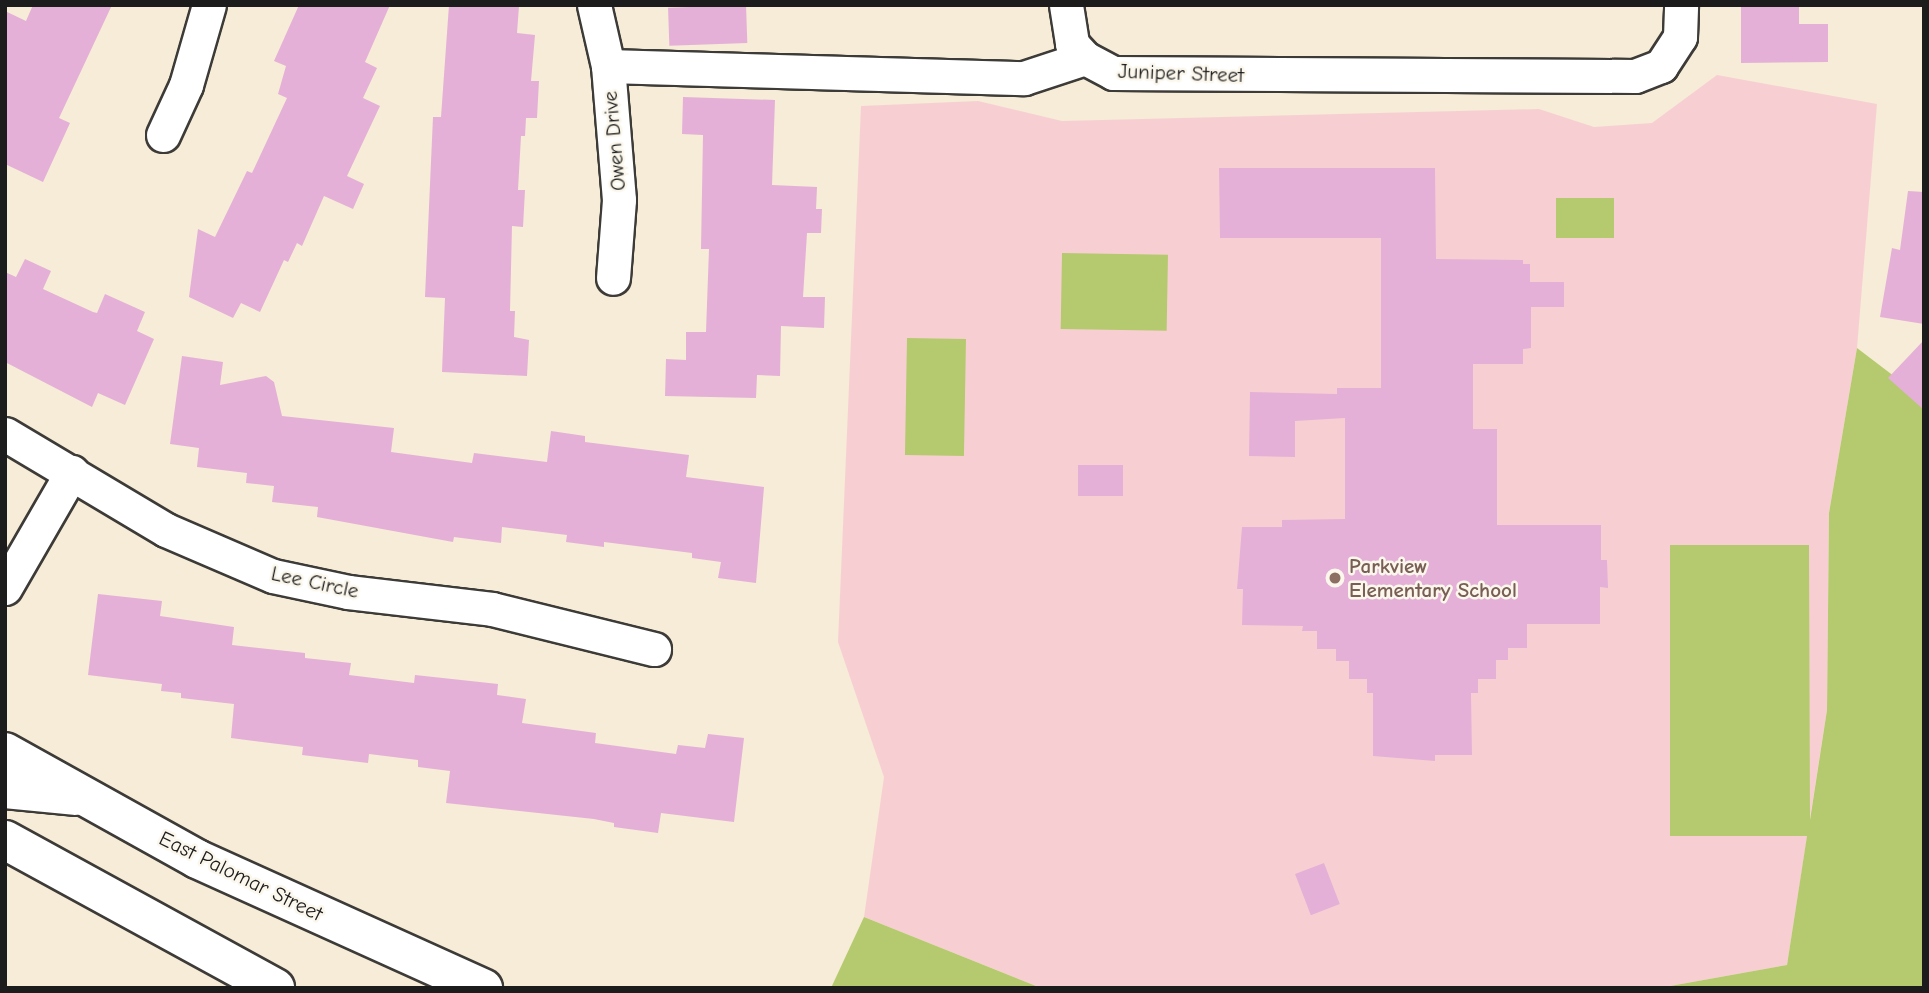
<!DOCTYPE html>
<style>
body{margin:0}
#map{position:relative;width:1929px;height:993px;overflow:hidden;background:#f6ecd7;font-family:"Comic Neue",sans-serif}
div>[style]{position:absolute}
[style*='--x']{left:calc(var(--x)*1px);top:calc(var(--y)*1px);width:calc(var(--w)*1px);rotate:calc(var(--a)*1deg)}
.built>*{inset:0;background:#f7cfd3}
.green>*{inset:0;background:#b5ca6e;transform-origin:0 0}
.building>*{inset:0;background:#e4b0d7;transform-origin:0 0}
.roads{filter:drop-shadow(2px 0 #3d3b38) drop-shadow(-2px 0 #3d3b38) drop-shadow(0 2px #3d3b38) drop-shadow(0 -2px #3d3b38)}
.minor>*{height:33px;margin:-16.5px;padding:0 16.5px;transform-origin:16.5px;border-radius:16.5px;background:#fff}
.major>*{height:38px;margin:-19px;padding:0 19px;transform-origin:19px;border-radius:19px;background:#fff}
.dots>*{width:19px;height:19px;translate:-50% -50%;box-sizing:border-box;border:4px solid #fbf7ec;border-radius:50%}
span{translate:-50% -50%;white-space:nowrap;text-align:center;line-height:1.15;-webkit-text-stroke:5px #fbf7ec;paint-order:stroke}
.street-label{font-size:21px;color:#1c1c1c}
.education-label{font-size:21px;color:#785e54;font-weight:700}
.left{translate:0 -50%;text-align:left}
.frame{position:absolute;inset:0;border:7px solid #1c1c1c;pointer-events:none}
</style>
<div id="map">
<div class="built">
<i style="clip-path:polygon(1717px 75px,1877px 104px,1857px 348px,1829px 513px,1827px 710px,1787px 965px,1659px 988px,1041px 988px,864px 917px,884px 777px,838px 642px,861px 106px,978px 101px,1062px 121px,1539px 109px,1594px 127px,1652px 123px)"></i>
</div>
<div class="green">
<i style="left:1614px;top:198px;width:40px;height:58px;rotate:90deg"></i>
<i style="left:1062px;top:253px;width:106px;height:76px;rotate:1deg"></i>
<i style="left:907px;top:338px;width:59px;height:117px;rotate:1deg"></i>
<i style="clip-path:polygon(1857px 348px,1924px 399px,1924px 988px,1659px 988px,1787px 965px,1807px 836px,1670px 836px,1670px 545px,1809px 545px,1810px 820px,1827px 710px,1829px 513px)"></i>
<i style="clip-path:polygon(864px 917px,1041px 988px,831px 988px)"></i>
</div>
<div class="building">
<i style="clip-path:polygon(33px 5px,112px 5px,59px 118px,70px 123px,43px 182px,5px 164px,5px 11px,26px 21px)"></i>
<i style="clip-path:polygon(299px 5px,390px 5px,365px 62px,377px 68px,363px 98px,380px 106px,347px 176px,364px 184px,353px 209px,324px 196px,302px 246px,297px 243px,288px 262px,284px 260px,260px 312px,241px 303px,233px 318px,189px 297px,198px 229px,215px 237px,247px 171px,252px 173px,287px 98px,278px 94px,286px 66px,274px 61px)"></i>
<i style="clip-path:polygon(449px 5px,519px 6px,517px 33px,535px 35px,531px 81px,539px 81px,537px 118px,526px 118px,525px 136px,521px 136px,518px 190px,525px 190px,523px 227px,512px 226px,510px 311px,515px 311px,514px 337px,529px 340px,527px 376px,442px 372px,445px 298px,425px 297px,433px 117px,441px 117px)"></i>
<i style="left:746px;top:5px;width:38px;height:78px;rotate:88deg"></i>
<i style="clip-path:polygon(1741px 5px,1799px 5px,1799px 24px,1828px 24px,1828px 62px,1741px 63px)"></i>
<i style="clip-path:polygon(683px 97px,775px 100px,772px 185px,817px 187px,816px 209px,822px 209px,821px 233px,807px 233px,803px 297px,825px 297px,824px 328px,781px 326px,780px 376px,757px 375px,756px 398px,665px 396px,666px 359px,686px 360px,686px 332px,706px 332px,709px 249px,701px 249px,703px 135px,682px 134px)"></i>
<i style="clip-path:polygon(1219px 168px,1435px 168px,1436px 259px,1523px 260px,1523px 264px,1530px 264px,1530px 282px,1564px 282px,1564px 307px,1531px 307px,1531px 348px,1523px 349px,1523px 364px,1473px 364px,1473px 429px,1497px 429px,1497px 525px,1601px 525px,1601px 560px,1607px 560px,1608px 588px,1600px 587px,1600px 624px,1527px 624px,1527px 648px,1508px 648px,1508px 660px,1496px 660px,1496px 679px,1478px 679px,1478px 693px,1471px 693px,1472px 755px,1435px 755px,1435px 761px,1373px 756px,1373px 693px,1367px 693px,1367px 679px,1349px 679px,1349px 661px,1336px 661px,1336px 649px,1317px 649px,1317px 631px,1302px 631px,1303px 626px,1242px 625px,1243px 589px,1237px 589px,1242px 527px,1282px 527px,1282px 520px,1345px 519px,1345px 418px,1295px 421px,1295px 457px,1249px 456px,1250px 392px,1337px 394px,1337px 388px,1381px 388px,1381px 238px,1220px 238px)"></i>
<i style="clip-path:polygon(1908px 191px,1924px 192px,1924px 324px,1880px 317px,1892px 248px,1900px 250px)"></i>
<i style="clip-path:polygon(25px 259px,51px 271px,43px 289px,93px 312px,97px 313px,105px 294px,145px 312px,137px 331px,154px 339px,125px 405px,98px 393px,92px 407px,5px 362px,5px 272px,16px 277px)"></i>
<i style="clip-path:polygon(1924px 340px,1924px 410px,1888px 378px)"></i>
<i style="clip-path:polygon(182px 356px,223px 362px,220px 385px,266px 376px,274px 382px,282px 416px,394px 428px,391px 452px,472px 463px,474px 453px,547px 462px,551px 431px,585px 436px,585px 442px,689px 455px,686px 477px,764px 487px,756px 583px,718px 578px,721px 562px,692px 558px,692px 553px,604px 542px,604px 547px,566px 542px,567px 535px,502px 527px,501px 543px,454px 537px,453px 542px,317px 517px,318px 507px,272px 502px,274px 486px,246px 483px,247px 473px,197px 467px,199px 448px,170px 444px)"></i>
<i style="left:1078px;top:465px;width:45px;height:31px"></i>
<i style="clip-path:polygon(98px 594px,162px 601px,160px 616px,234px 627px,232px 645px,305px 653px,305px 658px,351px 663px,349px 675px,414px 683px,415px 675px,498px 684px,497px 695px,526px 699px,522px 723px,596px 733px,595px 743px,676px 754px,678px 745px,705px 748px,708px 734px,744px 738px,734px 822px,661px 813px,658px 833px,614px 827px,614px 823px,594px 819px,446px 803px,450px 771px,418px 767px,418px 760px,369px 754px,368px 763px,302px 755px,303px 747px,231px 738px,234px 704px,181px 698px,181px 693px,161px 691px,162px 684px,88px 675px)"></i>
<i style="left:1324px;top:863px;width:44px;height:31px;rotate:69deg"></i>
</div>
<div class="roads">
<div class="minor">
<i style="--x:594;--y:5;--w:63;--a:77.1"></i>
<i style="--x:608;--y:66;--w:134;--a:85.3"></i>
<i style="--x:619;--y:200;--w:78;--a:94.4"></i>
<i style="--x:1066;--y:5;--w:39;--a:81"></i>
<i style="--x:1072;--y:44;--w:19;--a:47"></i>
<i style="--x:1085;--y:58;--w:32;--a:28"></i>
<i style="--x:1113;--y:73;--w:522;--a:0.33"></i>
<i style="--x:1635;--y:76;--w:28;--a:-21"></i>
<i style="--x:1661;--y:66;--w:35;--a:-57"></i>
<i style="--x:1680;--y:37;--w:32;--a:-88"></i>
<i style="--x:608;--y:66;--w:416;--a:1.7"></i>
<i style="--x:1024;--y:78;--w:64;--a:-18.2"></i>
<i style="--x:163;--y:135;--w:55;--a:-65.3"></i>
<i style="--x:186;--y:85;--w:83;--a:-74"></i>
<i style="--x:5;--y:434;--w:187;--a:30.8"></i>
<i style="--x:166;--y:530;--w:116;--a:23.3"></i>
<i style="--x:273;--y:576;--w:77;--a:12"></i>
<i style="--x:348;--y:592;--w:145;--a:6.7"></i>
<i style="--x:492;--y:609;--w:167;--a:13.9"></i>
<i style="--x:5;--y:588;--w:134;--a:-60"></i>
</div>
<div class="major">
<i style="--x:5;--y:752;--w:220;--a:29.1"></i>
<i style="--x:197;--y:859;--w:314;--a:24.3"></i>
<i style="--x:5;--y:789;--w:70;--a:5.7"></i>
<i style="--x:5;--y:840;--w:308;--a:28.7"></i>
</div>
</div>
<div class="dots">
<i style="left:1335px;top:578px;background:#8d6e63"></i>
</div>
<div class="street-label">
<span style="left:1181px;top:73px;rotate:2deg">Juniper Street</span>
<span style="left:614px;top:141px;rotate:-95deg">Owen Drive</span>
<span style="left:315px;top:582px;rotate:12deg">Lee Circle</span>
<span style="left:241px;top:876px;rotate:26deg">East Palomar Street</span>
</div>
<div class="education-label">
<span class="left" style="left:1349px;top:578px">Parkview<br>Elementary School</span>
</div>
<div class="frame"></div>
</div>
